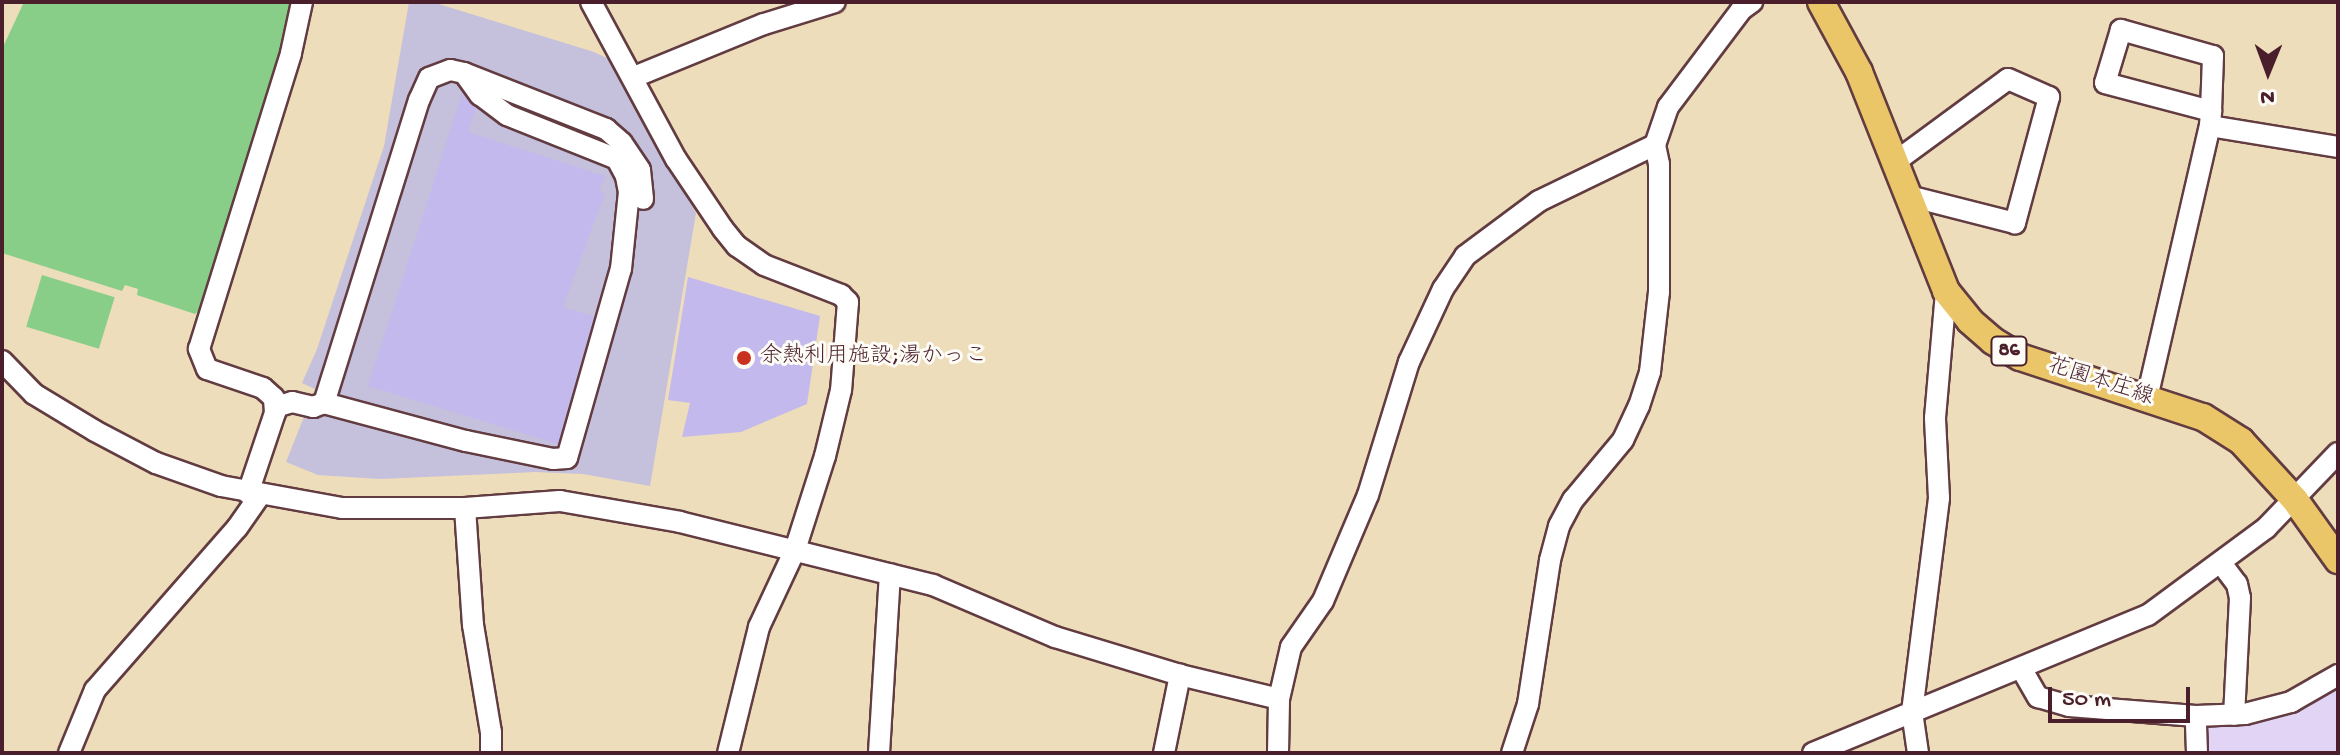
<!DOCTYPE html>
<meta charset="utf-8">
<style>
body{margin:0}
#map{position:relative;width:2340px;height:755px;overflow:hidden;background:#edddbb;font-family:"Gochi Hand","Klee One",sans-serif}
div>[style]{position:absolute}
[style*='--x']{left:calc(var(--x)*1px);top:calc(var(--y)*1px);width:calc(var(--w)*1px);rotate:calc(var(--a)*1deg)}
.built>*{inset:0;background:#e1d4f4}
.industrial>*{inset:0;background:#c5c0db}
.green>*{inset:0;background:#89ce88;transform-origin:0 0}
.building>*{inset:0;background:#c4b9ed}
.roads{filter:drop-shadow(2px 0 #623c41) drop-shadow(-2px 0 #623c41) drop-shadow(0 2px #623c41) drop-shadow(0 -2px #623c41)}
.minor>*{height:20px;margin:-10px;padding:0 10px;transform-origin:10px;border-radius:10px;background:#fff}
.major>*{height:26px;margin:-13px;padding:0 13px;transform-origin:13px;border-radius:13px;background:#ebc669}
.dots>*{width:22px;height:22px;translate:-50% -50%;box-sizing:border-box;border:4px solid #fdfcf7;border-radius:50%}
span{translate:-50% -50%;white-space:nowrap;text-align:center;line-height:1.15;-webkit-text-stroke:6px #fdfcf7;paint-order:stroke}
.shield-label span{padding:2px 6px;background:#fdfcf7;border:2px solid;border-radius:6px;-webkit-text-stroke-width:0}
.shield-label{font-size:20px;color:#4a1f2b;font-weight:700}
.poi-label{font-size:22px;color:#4a1f2b}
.left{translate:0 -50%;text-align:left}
.street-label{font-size:22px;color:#4a1f2b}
.frame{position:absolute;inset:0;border:4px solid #4a1f2b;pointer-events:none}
.north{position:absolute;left:2228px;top:32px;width:80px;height:80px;-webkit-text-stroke:6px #fdfcf7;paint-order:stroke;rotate:181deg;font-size:22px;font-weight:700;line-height:32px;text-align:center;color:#4a1f2b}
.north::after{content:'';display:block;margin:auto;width:28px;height:36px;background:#4a1f2b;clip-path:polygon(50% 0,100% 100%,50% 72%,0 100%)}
.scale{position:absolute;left:2048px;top:687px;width:142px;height:36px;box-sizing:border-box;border:4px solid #4a1f2b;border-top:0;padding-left:10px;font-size:24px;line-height:28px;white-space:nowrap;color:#4a1f2b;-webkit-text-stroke:6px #fdfcf7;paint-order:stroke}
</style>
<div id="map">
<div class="built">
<i style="clip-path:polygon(2338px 681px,2338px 753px,2202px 753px,2204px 719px)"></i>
</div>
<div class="industrial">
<i style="clip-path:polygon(409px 2px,432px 2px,594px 52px,615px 62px,696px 213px,650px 486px,583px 474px,535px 472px,380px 479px,318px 475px,286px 462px,315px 389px,302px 383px,317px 349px,384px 146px)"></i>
</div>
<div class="green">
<i style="clip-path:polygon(24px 2px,292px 2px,284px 42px,200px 309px,195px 314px,137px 295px,138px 289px,125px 285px,122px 291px,2px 253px,2px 49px)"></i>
<i style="left:42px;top:275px;width:76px;height:54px;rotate:17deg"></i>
</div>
<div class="building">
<i style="clip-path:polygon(462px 94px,476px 108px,468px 132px,605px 176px,599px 191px,605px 193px,563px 307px,594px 316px,558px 444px,368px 386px)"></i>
<i style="clip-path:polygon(688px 277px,820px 316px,807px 404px,741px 432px,682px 437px,690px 403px,668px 400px)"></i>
</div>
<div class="roads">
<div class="minor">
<i style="--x:591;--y:2;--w:179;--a:61.6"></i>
<i style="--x:676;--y:159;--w:84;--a:56.1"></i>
<i style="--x:723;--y:229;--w:22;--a:51"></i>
<i style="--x:737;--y:246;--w:33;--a:35"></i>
<i style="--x:764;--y:265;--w:83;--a:21.3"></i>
<i style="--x:841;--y:295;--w:10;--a:45"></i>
<i style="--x:848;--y:302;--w:88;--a:94.5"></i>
<i style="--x:841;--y:390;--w:68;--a:103.6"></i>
<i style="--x:825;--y:456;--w:99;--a:107.7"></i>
<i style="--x:795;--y:550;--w:85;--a:115.1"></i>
<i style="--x:759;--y:627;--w:130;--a:103.8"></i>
<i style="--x:464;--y:73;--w:153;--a:21.5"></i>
<i style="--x:606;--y:129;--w:21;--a:41"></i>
<i style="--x:622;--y:143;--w:32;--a:56"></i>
<i style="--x:640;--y:170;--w:29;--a:84"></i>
<i style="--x:634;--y:77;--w:140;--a:-22.2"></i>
<i style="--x:764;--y:24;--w:74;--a:-17.2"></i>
<i style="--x:2210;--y:126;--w:15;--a:-86"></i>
<i style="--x:2211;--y:111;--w:55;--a:-87.9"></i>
<i style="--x:2213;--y:56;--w:96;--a:-164.2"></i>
<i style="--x:2121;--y:30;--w:55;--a:106.8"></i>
<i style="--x:2105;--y:83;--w:110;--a:14.8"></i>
<i style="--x:1895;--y:162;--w:140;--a:-36.3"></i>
<i style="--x:2008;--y:79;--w:45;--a:23.7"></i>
<i style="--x:2049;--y:97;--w:131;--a:105.1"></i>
<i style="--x:2015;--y:223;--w:109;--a:-165.7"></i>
<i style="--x:2;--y:361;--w:46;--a:45.9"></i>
<i style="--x:34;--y:394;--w:71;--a:31.2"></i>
<i style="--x:95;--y:431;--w:69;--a:27.7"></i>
<i style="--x:156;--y:463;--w:69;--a:19.5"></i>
<i style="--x:221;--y:486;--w:123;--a:10.3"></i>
<i style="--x:342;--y:508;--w:123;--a:0"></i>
<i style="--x:465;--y:508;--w:95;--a:-4.2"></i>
<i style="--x:560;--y:501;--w:122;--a:9.9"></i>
<i style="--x:680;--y:522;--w:261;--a:14"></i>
<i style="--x:933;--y:585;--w:133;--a:23.1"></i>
<i style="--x:1055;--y:637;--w:131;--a:16.9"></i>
<i style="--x:1180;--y:675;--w:102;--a:13.6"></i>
<i style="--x:2147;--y:398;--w:279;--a:-77"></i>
<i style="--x:2210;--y:126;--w:130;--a:9.3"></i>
<i style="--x:276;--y:407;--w:17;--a:-17"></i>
<i style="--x:292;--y:402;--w:22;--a:13"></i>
<i style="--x:313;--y:407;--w:12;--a:-20"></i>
<i style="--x:324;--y:403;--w:147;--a:15"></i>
<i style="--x:466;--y:441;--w:89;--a:11.7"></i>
<i style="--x:553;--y:459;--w:14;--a:-4"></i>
<i style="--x:567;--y:458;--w:197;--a:-74.1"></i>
<i style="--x:621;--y:269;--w:77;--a:-84.1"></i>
<i style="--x:629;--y:192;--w:16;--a:-101"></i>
<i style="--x:626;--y:176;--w:19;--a:-118"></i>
<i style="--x:617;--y:159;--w:118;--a:-158.2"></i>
<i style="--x:507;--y:115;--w:34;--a:-143"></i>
<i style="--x:480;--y:95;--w:27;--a:-126"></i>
<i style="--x:464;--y:73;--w:14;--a:-168"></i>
<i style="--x:450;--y:70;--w:22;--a:159"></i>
<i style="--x:429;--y:78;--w:24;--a:114"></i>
<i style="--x:419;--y:100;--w:318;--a:107.4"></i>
<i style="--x:248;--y:493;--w:84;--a:-71.4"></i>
<i style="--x:275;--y:413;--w:15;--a:-94"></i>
<i style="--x:274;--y:398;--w:15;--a:-138"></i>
<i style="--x:263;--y:388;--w:59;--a:-161.3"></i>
<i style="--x:207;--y:369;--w:22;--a:-112"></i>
<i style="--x:199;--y:349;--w:310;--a:-72.7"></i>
<i style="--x:291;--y:53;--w:52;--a:-77.8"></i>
<i style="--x:465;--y:508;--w:117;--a:86.1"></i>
<i style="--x:473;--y:625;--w:109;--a:80.5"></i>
<i style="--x:491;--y:732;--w:21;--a:90"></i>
<i style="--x:2221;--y:563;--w:26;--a:53"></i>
<i style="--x:2237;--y:584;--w:14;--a:78"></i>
<i style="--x:2240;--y:598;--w:117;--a:92.9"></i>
<i style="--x:2021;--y:668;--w:34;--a:60"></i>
<i style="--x:2038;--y:697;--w:32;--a:16"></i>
<i style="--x:2069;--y:706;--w:127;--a:4.5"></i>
<i style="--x:69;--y:753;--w:68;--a:-67.6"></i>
<i style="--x:95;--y:690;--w:215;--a:-48.8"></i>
<i style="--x:237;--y:528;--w:40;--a:-55.1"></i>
<i style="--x:879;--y:753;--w:179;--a:-86.5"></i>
<i style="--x:1164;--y:753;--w:80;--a:-78.4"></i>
<i style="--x:1278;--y:753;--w:54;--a:-88.9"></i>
<i style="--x:1279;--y:699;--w:53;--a:-77"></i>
<i style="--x:1291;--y:647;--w:56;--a:-55.2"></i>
<i style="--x:1323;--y:601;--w:115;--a:-67"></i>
<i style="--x:1368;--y:495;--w:139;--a:-72.9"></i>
<i style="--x:1409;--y:362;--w:81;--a:-65"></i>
<i style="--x:1443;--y:289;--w:40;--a:-56"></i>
<i style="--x:1465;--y:256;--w:92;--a:-36.6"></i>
<i style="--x:1539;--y:201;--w:129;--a:-25.8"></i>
<i style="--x:1655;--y:145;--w:40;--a:-71.1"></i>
<i style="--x:1668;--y:107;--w:121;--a:-53"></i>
<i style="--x:1741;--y:10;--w:14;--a:-36"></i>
<i style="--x:1512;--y:753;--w:52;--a:-71.9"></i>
<i style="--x:1528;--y:704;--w:146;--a:-81.3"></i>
<i style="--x:1550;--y:560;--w:35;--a:-75"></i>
<i style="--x:1559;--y:526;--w:30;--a:-62"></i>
<i style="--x:1573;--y:500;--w:78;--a:-50.2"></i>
<i style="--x:1623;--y:440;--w:38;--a:-65"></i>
<i style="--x:1639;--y:406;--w:36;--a:-72"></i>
<i style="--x:1650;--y:372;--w:81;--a:-83.6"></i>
<i style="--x:1659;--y:292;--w:128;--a:-90"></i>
<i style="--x:1659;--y:164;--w:19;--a:-102"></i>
<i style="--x:1813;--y:753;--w:362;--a:-22.4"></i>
<i style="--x:2148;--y:615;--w:147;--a:-36.4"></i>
<i style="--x:2266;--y:528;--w:104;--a:-46.2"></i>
<i style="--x:1918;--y:753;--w:41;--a:-98.3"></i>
<i style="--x:1912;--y:712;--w:216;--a:-82.8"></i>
<i style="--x:1939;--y:498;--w:80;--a:-92.9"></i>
<i style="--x:1935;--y:418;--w:127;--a:-85"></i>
<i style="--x:2197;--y:753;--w:37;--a:-92"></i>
<i style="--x:2196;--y:716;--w:49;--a:-2.3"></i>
<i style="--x:2245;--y:714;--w:48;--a:-14.6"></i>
<i style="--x:2291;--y:702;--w:54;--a:-29.9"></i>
</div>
<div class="major">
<i style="--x:1821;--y:2;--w:80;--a:61.5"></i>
<i style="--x:1859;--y:72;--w:236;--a:68.3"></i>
<i style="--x:1946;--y:291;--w:38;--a:51"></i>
<i style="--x:1970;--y:321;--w:30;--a:41"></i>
<i style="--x:1993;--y:341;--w:31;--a:31"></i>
<i style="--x:2020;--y:357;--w:193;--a:18.2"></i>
<i style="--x:2203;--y:417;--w:45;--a:32.3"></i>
<i style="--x:2241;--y:441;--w:80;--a:47.5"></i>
<i style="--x:2295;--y:500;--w:74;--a:54.4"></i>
</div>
</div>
<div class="dots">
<i style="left:744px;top:358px;background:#c8321e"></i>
</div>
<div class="shield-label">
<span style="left:2009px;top:351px">86</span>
</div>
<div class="poi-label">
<span class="left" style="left:760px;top:358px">余熱利用施設;湯かっこ</span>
</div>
<div class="street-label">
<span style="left:2100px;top:383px;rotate:18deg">花園本庄線</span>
</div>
<div class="frame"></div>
<div class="north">N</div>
<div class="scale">50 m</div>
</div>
